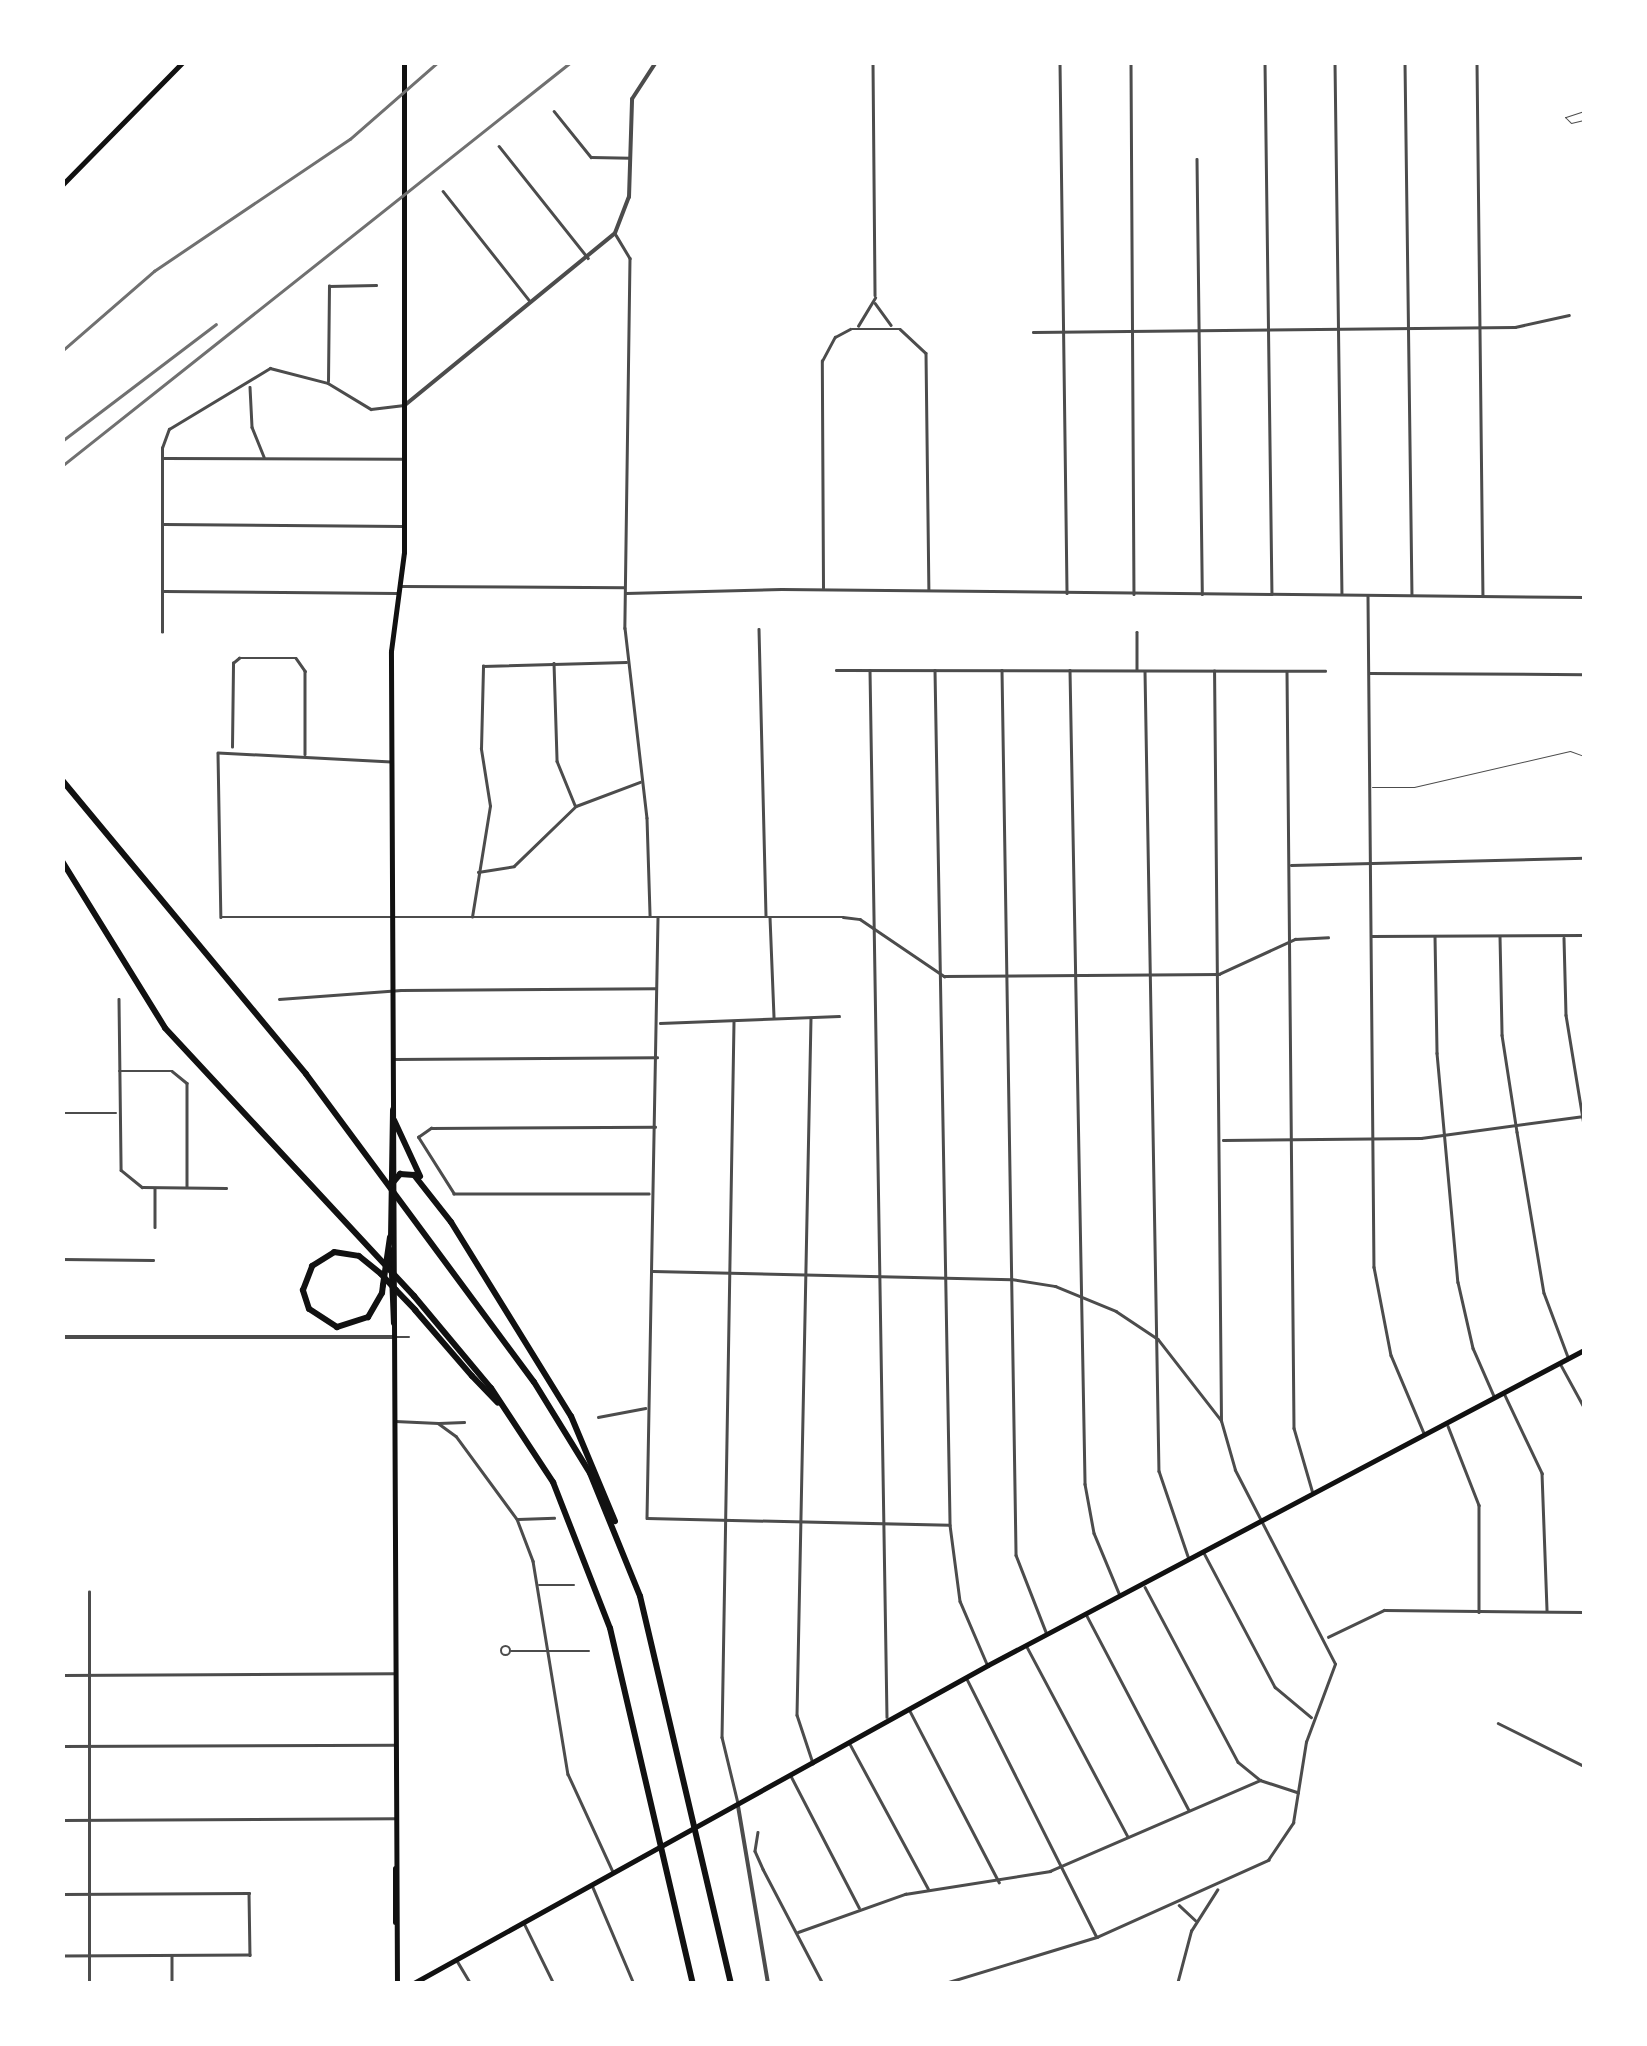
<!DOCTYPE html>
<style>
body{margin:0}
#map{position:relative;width:1647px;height:2046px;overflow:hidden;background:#fff;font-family:"Sofia Sans Condensed",sans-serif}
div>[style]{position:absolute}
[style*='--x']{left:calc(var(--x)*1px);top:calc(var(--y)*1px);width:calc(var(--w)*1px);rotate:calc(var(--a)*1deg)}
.service>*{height:1px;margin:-0.5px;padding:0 0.5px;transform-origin:0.5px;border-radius:0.5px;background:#4c4c4c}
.minor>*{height:2.5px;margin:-1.25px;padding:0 1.25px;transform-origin:1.25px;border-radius:1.25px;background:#4c4c4c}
.minor>.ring{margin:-1.25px;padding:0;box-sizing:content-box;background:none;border:2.5px solid #4c4c4c;border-radius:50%}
.tertiary>*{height:4px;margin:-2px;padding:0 2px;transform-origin:2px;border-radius:2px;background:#4c4c4c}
.secondary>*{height:5px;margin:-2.5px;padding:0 2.5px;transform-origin:2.5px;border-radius:2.5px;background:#111}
.primary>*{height:5px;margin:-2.5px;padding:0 2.5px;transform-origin:2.5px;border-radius:2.5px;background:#111}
.motorway>*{height:6px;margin:-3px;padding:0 3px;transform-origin:3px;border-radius:3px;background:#111}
.rail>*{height:2.5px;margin:-1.25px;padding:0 1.25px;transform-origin:1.25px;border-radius:1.25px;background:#707070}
span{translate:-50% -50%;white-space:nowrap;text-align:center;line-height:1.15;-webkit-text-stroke:9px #fff;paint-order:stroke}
.frame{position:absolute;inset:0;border:65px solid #fff;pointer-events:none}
</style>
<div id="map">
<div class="service">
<i style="--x:1584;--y:111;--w:20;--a:162"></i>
<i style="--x:1565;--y:117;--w:8;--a:45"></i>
<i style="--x:1571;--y:123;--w:13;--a:-13"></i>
<i style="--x:1372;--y:787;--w:42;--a:0"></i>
<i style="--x:1414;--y:787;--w:160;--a:-13"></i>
<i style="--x:1570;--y:751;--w:15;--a:20"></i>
</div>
<div class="minor">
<i style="--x:873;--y:62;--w:233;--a:89.5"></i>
<i style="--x:1060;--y:62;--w:531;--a:89.24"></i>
<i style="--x:1131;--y:62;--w:532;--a:89.68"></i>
<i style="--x:1265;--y:62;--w:532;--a:89.25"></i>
<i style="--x:1335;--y:62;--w:532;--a:89.25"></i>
<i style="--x:1405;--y:62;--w:533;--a:89.25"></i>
<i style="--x:1477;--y:62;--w:533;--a:89.36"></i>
<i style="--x:554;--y:111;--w:59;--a:51.2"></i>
<i style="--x:591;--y:157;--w:39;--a:1"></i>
<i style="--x:499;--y:146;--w:143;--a:51.5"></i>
<i style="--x:1197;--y:159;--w:435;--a:89.3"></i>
<i style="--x:443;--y:191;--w:139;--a:51.7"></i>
<i style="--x:616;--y:235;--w:27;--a:59"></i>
<i style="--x:630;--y:258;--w:370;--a:90.8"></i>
<i style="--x:625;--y:628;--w:191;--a:83.4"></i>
<i style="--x:647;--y:818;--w:98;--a:88.2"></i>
<i style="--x:875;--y:303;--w:27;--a:54"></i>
<i style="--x:858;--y:326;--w:33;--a:-59"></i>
<i style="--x:852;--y:329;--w:48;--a:0"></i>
<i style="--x:900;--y:329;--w:35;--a:43"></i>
<i style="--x:926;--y:353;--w:236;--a:89.3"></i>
<i style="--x:1033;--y:332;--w:482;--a:-0.6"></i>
<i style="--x:1515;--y:327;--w:55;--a:-12.5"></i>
<i style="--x:328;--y:381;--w:95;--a:-89.4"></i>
<i style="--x:329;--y:286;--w:47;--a:-1.2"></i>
<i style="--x:250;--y:387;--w:40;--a:87.1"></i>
<i style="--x:252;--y:427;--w:32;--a:68"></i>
<i style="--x:164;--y:458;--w:237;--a:0.2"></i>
<i style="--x:164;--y:524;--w:237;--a:0.5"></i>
<i style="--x:402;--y:586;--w:222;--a:0.3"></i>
<i style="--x:823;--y:588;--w:227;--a:-90.3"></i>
<i style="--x:822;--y:361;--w:27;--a:-62"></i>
<i style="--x:835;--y:337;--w:17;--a:-28"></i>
<i style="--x:164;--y:591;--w:232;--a:0.5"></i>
<i style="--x:626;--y:593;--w:155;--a:-1.5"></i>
<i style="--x:781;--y:589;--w:803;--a:0.57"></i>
<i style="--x:1368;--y:596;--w:671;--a:89.49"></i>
<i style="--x:1374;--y:1267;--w:90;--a:79.1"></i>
<i style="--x:1391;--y:1355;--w:85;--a:67.1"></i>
<i style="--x:759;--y:629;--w:286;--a:88.6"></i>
<i style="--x:162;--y:632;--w:184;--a:-90"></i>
<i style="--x:162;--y:448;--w:20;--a:-70"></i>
<i style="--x:169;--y:429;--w:118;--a:-31.1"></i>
<i style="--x:270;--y:368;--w:60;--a:14.5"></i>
<i style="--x:328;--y:383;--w:50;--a:31.2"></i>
<i style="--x:371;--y:409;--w:33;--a:-7"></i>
<i style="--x:1137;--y:632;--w:38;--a:90"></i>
<i style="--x:554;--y:663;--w:98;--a:88.2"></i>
<i style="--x:557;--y:761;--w:48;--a:67.8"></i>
<i style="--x:836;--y:670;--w:489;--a:0.1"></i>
<i style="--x:870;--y:670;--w:1047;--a:89.07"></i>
<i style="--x:935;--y:670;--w:855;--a:88.99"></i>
<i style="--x:950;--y:1525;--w:77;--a:82.5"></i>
<i style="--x:960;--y:1601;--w:69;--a:66.8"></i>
<i style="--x:1002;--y:670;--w:885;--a:89.09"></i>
<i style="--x:1016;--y:1555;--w:83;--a:68.7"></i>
<i style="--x:1070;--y:670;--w:814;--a:88.94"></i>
<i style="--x:1085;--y:1484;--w:50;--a:79.6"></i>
<i style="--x:1094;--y:1533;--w:65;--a:67.4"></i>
<i style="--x:1145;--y:671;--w:800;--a:89"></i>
<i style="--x:1159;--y:1471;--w:90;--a:71.2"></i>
<i style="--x:1287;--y:671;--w:757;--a:89.47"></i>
<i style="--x:1294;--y:1428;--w:65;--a:73.8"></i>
<i style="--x:1369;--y:673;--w:215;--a:0.3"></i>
<i style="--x:232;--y:747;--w:84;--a:-89.3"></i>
<i style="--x:233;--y:663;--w:8;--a:-40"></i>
<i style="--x:239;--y:658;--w:57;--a:0"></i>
<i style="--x:296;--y:658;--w:16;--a:55"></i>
<i style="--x:305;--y:671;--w:83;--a:90"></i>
<i style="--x:391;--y:762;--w:173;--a:-177"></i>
<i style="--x:218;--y:753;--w:164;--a:89"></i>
<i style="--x:221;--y:917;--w:622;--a:0"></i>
<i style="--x:843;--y:917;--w:17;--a:7"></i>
<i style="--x:860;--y:919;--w:102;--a:34.2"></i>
<i style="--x:944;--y:976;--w:275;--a:-0.4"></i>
<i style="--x:1219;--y:974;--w:84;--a:-24.7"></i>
<i style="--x:1295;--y:939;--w:33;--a:-3"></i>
<i style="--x:1291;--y:865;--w:293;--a:-1.4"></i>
<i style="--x:478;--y:872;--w:36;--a:-9"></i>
<i style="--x:514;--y:866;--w:86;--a:-44.1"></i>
<i style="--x:576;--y:806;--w:68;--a:-20.6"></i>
<i style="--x:472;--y:917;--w:112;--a:-80.8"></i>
<i style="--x:490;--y:806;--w:58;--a:-99"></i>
<i style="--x:481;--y:749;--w:83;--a:-88.6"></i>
<i style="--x:483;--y:666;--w:143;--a:-1.6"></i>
<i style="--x:770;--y:917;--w:101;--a:87.7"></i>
<i style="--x:658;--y:918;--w:600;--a:91.05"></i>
<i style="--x:647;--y:1518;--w:302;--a:1.3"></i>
<i style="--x:1372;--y:936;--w:212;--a:-0.3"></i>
<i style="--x:1435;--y:936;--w:117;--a:89"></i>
<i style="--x:1437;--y:1053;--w:230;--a:84.8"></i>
<i style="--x:1458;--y:1282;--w:68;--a:77.2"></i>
<i style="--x:1473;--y:1348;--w:52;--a:66.4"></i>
<i style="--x:1500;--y:936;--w:99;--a:88.8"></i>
<i style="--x:1502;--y:1035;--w:98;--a:81.2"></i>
<i style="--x:1517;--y:1132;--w:163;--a:80.5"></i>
<i style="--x:1544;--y:1293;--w:68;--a:69.4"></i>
<i style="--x:1564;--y:938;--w:77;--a:88.5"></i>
<i style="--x:1566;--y:1015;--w:111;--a:80.7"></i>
<i style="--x:119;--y:999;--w:171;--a:89.3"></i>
<i style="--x:121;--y:1170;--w:27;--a:39"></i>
<i style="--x:142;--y:1187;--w:84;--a:0.7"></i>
<i style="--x:279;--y:999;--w:122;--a:-4.2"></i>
<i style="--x:401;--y:990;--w:255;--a:-0.4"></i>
<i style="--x:811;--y:1018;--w:697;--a:91.15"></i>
<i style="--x:797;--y:1715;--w:51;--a:71.6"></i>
<i style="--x:734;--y:1022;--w:715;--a:90.96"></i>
<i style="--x:722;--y:1737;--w:68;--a:76.4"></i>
<i style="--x:660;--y:1023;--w:179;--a:-2.2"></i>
<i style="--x:395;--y:1059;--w:262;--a:-0.4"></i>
<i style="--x:119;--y:1071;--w:53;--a:0"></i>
<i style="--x:172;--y:1071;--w:19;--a:39"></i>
<i style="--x:187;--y:1083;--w:103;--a:90"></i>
<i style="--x:62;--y:1113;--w:54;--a:0"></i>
<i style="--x:1223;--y:1140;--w:198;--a:-0.6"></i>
<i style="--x:1421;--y:1138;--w:164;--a:-7.7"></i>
<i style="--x:155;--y:1188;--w:39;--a:90"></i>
<i style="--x:649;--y:1194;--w:195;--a:180"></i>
<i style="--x:454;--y:1194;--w:67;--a:-122.3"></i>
<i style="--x:418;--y:1137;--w:16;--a:-35"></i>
<i style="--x:431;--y:1128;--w:224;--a:-0.3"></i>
<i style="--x:62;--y:1259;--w:91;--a:0.6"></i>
<i style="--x:653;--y:1271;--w:358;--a:1.3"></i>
<i style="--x:1011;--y:1279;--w:45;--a:9"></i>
<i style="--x:1055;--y:1286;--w:66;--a:22.3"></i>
<i style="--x:1116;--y:1311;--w:50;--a:33.7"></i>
<i style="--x:1158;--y:1339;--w:103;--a:52.1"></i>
<i style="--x:396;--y:1337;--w:13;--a:0"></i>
<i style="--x:1561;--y:1365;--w:48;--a:61.3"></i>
<i style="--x:1504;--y:1393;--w:89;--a:64.6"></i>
<i style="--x:1542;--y:1473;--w:138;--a:87.9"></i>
<i style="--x:598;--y:1417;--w:48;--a:-10.8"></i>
<i style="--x:395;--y:1421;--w:43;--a:2.7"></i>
<i style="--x:438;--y:1423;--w:22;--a:36"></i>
<i style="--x:456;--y:1436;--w:103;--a:53.7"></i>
<i style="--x:517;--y:1519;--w:45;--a:69.1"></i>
<i style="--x:533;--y:1561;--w:216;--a:80.7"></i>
<i style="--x:568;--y:1774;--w:108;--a:65.3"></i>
<i style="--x:439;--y:1423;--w:25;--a:-2"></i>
<i style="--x:1448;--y:1426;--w:85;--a:68.6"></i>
<i style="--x:1479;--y:1505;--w:107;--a:90"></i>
<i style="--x:518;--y:1519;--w:36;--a:-2"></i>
<i style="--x:1203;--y:1551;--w:154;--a:62.1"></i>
<i style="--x:1275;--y:1687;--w:47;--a:39.8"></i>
<i style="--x:539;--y:1585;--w:35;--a:0"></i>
<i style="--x:1145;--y:1587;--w:198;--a:62"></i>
<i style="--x:1238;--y:1762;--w:28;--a:39"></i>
<i style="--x:1260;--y:1780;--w:40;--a:18"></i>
<i style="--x:1086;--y:1614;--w:221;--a:62.3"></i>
<i style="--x:1328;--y:1637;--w:62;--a:-25.7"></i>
<i style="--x:1384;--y:1610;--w:200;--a:0.6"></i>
<i style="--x:1026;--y:1645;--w:217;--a:62"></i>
<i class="ring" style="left:501px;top:1646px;width:7.5px;height:7.5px"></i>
<i style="--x:511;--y:1651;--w:78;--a:0"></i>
<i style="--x:62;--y:1675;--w:333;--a:-0.3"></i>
<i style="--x:967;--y:1679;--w:287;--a:63.3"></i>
<i style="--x:910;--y:1711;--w:193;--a:62.5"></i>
<i style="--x:1498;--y:1723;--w:96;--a:26.6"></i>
<i style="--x:850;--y:1744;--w:164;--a:61.6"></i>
<i style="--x:62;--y:1746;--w:334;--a:-0.2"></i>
<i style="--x:791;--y:1776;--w:148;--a:62.6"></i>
<i style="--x:62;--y:1820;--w:334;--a:-0.3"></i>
<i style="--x:758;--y:1832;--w:19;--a:99"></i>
<i style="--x:755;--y:1851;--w:20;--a:66"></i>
<i style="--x:763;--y:1869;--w:130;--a:62.4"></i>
<i style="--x:592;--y:1885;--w:108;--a:67"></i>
<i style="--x:62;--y:1894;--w:187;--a:-0.3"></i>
<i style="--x:249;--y:1893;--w:62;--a:89.1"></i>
<i style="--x:250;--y:1955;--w:188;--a:179.7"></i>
<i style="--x:1179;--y:1905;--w:22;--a:43"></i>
<i style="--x:524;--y:1923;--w:68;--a:63.8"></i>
<i style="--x:798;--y:1932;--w:114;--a:-19.6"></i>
<i style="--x:905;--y:1894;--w:147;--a:-9"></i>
<i style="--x:1050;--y:1871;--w:229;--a:-23.4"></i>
<i style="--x:172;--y:1955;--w:29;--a:90"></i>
<i style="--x:456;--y:1959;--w:29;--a:59"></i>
<i style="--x:89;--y:1984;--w:392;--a:-90"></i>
<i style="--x:942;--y:1984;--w:162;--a:-16.9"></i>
<i style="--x:1097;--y:1937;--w:188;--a:-24.2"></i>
<i style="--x:1268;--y:1860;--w:45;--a:-56"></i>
<i style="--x:1293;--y:1823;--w:82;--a:-80.9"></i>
<i style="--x:1306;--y:1742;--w:83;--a:-69.6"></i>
<i style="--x:1335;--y:1664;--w:218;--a:-117.3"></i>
<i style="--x:1235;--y:1470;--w:51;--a:-105.9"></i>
<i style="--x:1221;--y:1421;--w:750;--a:-90.53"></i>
<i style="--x:1177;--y:1984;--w:55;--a:-75.2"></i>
<i style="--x:1191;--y:1931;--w:49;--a:-57.6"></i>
</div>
<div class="tertiary">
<i style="--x:405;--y:405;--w:271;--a:-39.3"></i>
<i style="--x:615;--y:233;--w:39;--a:-69"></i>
<i style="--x:629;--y:197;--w:98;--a:-88.2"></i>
<i style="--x:632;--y:99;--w:44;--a:-57"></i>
<i style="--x:62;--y:1337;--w:331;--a:0"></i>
<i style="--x:738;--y:1806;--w:181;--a:80.4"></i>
</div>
<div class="secondary">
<i style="--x:412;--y:1984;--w:658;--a:-28.98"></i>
<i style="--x:988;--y:1665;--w:674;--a:-27.86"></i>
</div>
<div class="primary">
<i style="--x:62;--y:185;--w:173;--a:-45.5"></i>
<i style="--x:390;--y:1238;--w:129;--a:-89.1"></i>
<i style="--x:390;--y:1249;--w:74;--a:87.7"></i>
<i style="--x:395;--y:1868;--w:54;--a:90"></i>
<i style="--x:397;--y:1984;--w:1333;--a:-90.26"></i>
<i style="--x:391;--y:651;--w:100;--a:-82.5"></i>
<i style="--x:404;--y:552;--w:490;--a:-90"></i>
</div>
<div class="motorway">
<i style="--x:62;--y:780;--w:382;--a:50.3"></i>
<i style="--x:306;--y:1074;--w:383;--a:53.5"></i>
<i style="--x:534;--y:1382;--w:107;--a:58.4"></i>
<i style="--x:590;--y:1473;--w:133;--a:67.9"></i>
<i style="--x:640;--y:1596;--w:399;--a:76.8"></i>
<i style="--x:62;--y:861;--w:196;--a:58.3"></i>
<i style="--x:165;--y:1028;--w:366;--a:47.1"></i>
<i style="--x:414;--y:1296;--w:120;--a:50.1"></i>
<i style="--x:491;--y:1388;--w:113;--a:56.6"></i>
<i style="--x:553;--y:1482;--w:157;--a:68.7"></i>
<i style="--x:610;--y:1628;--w:366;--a:76.9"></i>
<i style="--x:394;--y:1120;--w:62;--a:65.1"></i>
<i style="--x:390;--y:1186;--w:16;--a:-50"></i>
<i style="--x:400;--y:1174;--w:14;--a:4"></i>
<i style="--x:414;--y:1175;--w:60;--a:51.8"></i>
<i style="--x:451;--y:1222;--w:228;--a:58.3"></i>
<i style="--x:571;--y:1416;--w:114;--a:67.3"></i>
<i style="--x:390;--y:1237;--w:49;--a:98.3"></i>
<i style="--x:383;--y:1285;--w:8;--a:97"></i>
<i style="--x:382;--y:1293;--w:28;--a:120"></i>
<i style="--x:368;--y:1317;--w:33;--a:162"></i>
<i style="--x:337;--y:1327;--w:33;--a:-147"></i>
<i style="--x:309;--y:1309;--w:20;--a:-108"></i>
<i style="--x:303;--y:1290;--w:26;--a:-69"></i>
<i style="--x:312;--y:1266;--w:26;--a:-32"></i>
<i style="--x:334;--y:1252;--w:25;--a:9"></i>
<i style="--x:359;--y:1256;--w:28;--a:39"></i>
<i style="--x:381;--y:1274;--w:22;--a:47"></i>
<i style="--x:396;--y:1290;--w:28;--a:46"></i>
<i style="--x:415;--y:1310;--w:87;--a:49.2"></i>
<i style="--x:472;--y:1376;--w:37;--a:46"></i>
</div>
<div class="rail">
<i style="--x:62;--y:351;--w:122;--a:-41"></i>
<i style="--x:154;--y:271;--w:236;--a:-34"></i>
<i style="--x:350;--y:139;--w:117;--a:-41.2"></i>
<i style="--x:62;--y:441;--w:193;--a:-37.2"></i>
<i style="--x:62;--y:466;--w:650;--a:-38.44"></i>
</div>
<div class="frame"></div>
</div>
